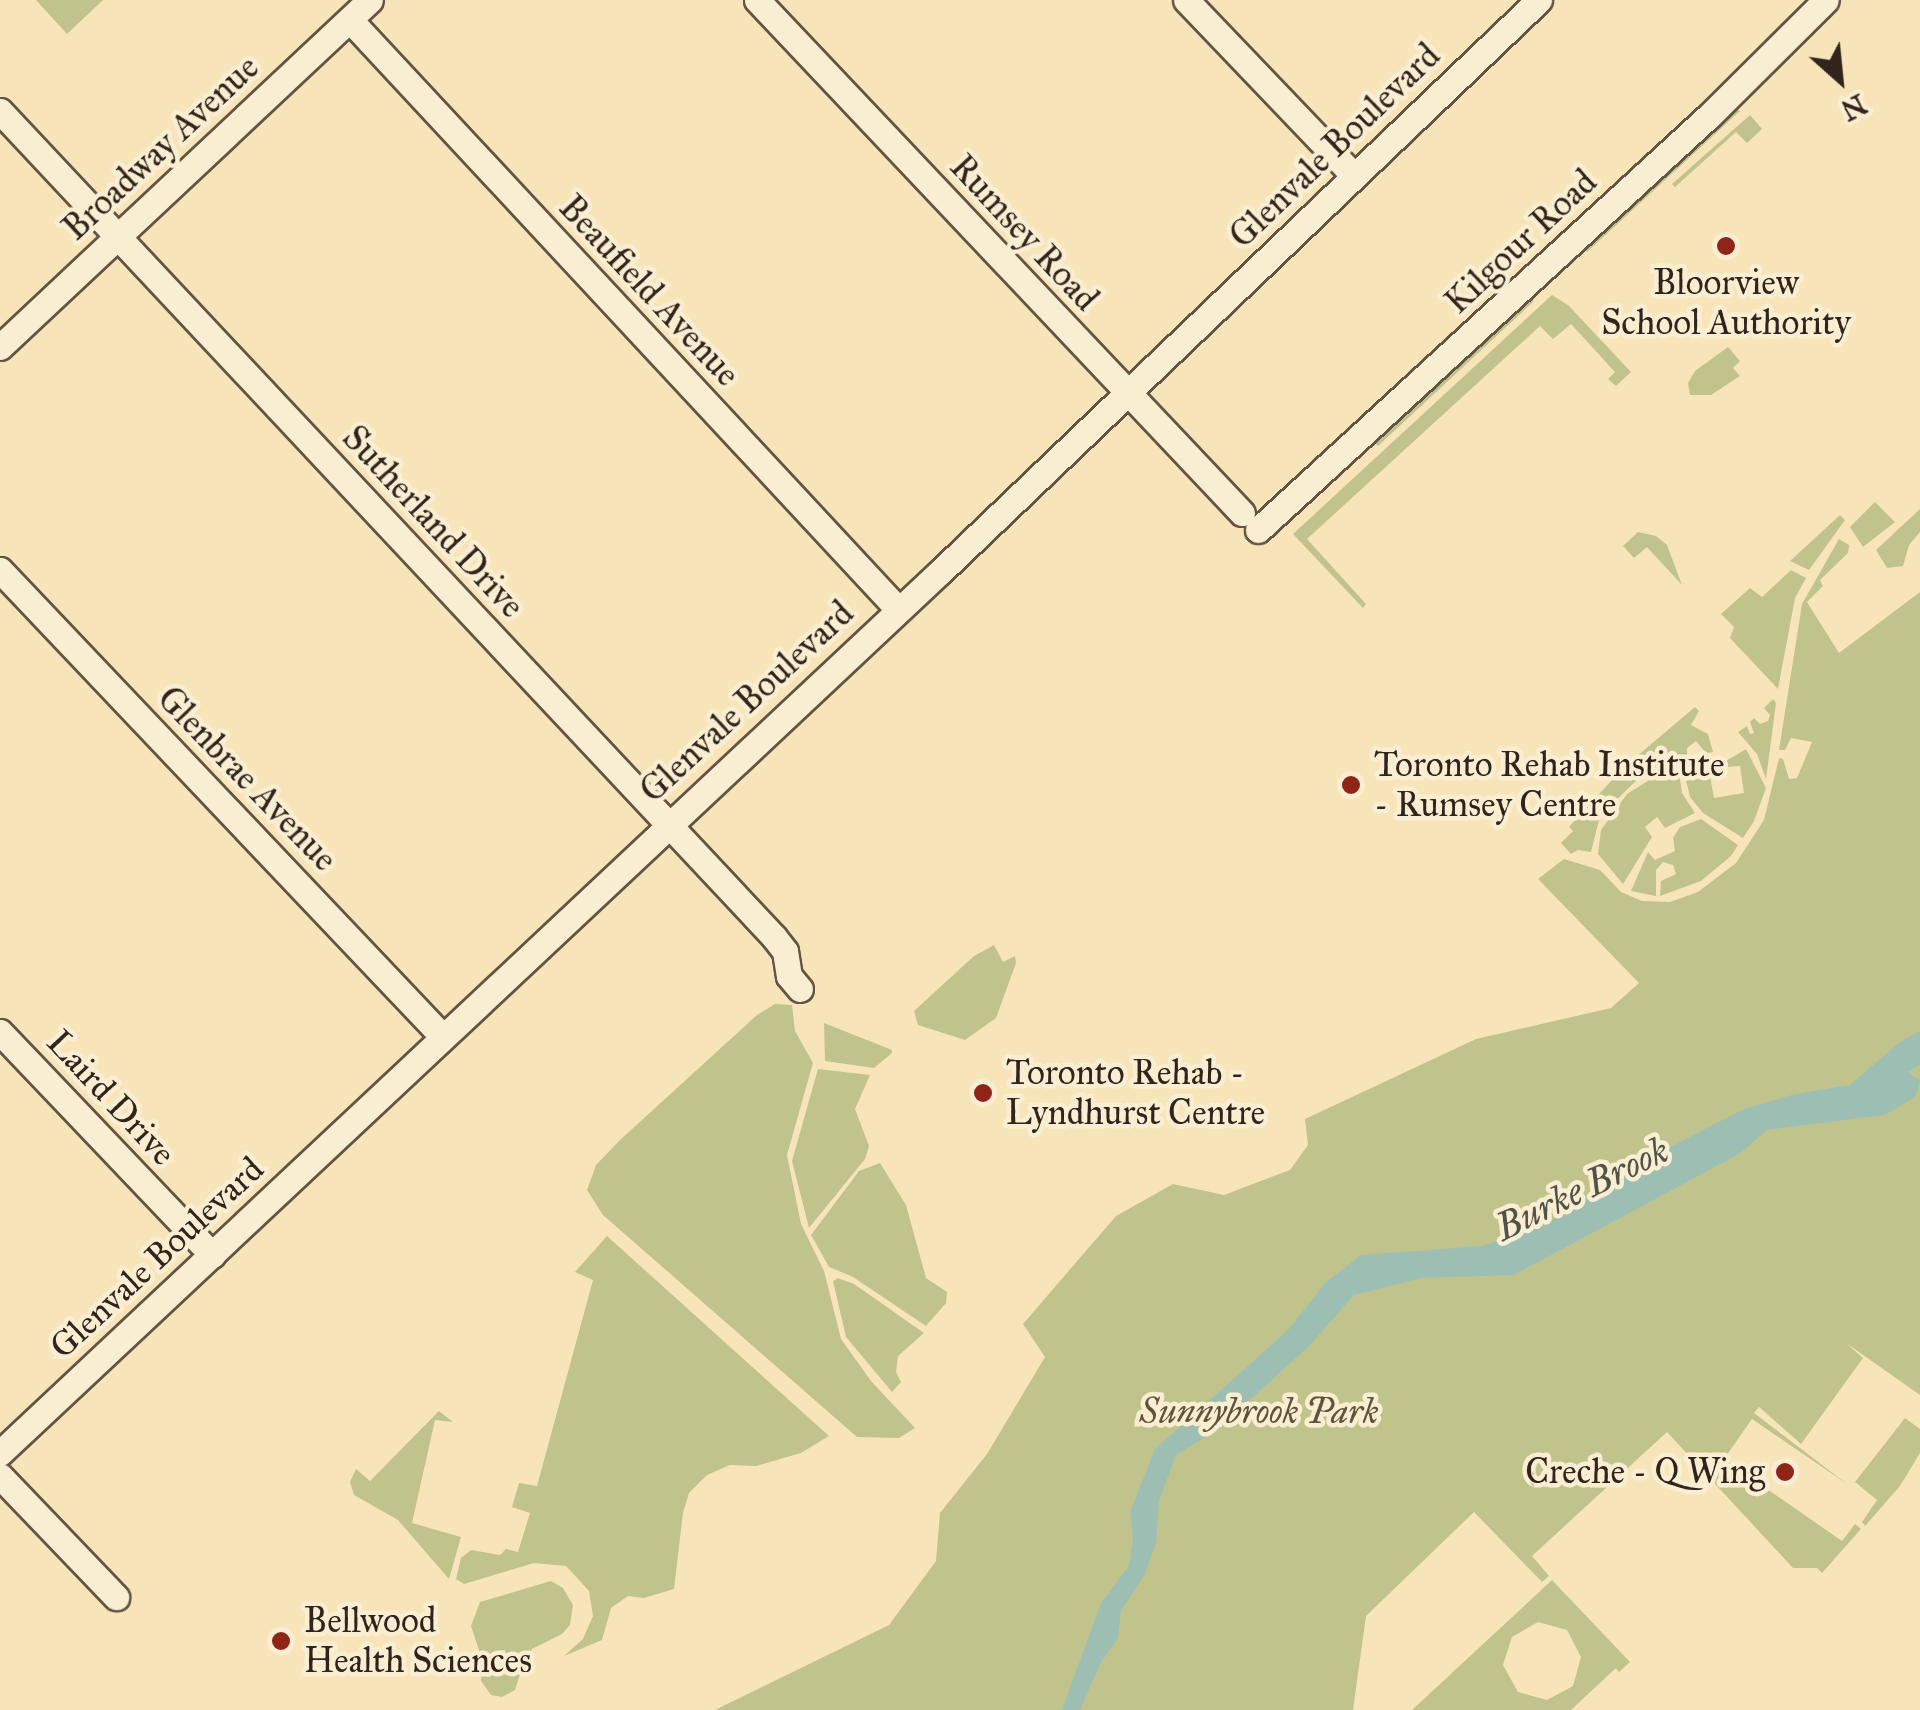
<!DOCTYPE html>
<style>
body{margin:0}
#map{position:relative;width:1920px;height:1710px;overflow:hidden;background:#f7e5b9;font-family:"IM FELL Great Primer",serif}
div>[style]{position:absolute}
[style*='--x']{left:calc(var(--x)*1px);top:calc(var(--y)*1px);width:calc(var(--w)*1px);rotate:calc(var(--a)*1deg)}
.green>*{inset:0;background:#c1c38c}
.water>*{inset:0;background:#9dbfb3}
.roads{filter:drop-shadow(2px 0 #635443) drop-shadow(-2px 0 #635443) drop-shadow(0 2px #635443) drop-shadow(0 -2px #635443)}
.minor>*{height:25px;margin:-12.5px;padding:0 12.5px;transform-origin:12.5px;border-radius:12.5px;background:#faeed2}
.dots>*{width:28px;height:28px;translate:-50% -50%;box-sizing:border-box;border:5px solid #faeed2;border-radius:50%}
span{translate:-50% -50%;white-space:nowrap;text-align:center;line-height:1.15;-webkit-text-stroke:9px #faeed2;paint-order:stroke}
.street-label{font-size:35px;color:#32241c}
.poi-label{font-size:35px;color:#32241c}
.left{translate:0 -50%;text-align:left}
.right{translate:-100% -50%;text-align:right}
.park-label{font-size:35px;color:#5d543e;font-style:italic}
.water-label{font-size:38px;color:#525249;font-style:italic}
.north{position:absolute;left:1790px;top:30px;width:100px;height:100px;-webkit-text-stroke:8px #faeed2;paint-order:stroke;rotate:153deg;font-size:28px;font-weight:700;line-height:40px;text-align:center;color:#32241c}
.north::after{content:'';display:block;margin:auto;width:35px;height:45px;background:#32241c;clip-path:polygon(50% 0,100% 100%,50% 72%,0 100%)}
</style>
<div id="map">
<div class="green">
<i style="clip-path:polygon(36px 0,103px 0,67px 34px)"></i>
<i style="clip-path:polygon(1736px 109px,1740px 111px,1587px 252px,1584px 248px)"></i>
<i style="clip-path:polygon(1750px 115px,1762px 129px,1747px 143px,1736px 132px,1675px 187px,1672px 184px)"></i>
<i style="clip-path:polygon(1552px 295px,1568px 305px,1631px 372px,1616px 386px,1608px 379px,1615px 372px,1571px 324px,1553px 339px,1540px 326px,1307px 539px,1366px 604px,1363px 608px,1293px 534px)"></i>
<i style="clip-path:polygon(1530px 298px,1534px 301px,1378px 446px,1375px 443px)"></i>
<i style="clip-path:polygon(1728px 347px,1740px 361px,1733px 368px,1740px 376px,1711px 395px,1690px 395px,1688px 383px,1695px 371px)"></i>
<i style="clip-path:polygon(1875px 502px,1895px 522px,1863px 547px,1850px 527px)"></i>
<i style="clip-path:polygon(1920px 509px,1920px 532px,1909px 545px,1903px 566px,1887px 568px,1876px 550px)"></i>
<i style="clip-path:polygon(1840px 515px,1845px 520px,1809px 570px,1790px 561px)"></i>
<i style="clip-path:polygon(1638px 532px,1656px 536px,1667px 545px,1682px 585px,1647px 547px,1634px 558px,1623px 546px)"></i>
<i style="clip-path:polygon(1839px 539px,1849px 545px,1848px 553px,1820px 580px,1823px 586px,1807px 602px,1839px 653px,1920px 592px,1920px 1395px,1846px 1343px,1863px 1358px,1801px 1444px,1759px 1407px,1754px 1413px,1847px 1484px,1752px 1419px,1724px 1459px,1842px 1541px,1855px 1524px,1861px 1529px,1822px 1573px,1817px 1568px,1793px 1568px,1667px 1432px,1532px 1556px,1549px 1576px,1542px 1582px,1474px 1512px,1366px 1616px,1353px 1710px,715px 1710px,889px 1625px,936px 1561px,940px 1513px,987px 1454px,1045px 1357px,1023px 1324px,1116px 1216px,1173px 1184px,1224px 1195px,1290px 1170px,1308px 1145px,1305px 1119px,1476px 1039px,1611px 1008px,1639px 983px,1538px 879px,1564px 859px,1600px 870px,1621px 892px,1642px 901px,1670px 902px,1698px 892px,1736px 863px,1764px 820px,1779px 758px,1783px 759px,1789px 779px,1797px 778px,1812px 742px,1791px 738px,1785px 750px,1779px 750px,1802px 604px)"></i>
<i style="clip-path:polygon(1791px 570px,1806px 578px,1795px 598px,1778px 689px,1730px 638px,1734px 627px,1721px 614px,1750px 588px,1762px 597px)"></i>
<i style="clip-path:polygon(1773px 699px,1776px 703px,1766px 779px,1757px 754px,1738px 732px,1747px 726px,1750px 734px,1754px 733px,1750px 722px,1754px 718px,1760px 724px,1768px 721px,1770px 715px,1764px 708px)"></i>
<i style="clip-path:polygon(1695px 707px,1699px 711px,1691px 725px,1708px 734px,1713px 752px,1706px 753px,1696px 741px,1687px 748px,1687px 757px,1646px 771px,1600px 816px,1591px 852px,1578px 850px,1571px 854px,1561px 843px,1573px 831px,1569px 827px,1623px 768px)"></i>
<i style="clip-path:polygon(1746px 749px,1766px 788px,1754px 821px,1743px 838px,1703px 813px,1690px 797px,1686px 780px,1710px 776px,1714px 798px,1744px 793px,1740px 766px,1727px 767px,1726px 761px)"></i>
<i style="clip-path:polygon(1667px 769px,1679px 772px,1682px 793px,1695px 813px,1665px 828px,1657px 817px,1645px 827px,1652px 837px,1623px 884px,1598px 854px,1601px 830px,1627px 794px)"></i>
<i style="clip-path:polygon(1701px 819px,1738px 845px,1731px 856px,1701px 881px,1660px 896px,1661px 881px,1676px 874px,1673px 865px,1663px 862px,1656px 870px,1656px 896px,1631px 891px,1648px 852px,1655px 860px,1675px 851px,1673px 838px,1680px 827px)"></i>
<i style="clip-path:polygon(994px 945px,1003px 962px,1015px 956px,1016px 963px,996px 1018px,965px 1040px,918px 1025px,914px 1011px,974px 956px)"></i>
<i style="clip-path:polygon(775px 1004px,792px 1005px,795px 1031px,813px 1063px,787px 1155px,801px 1224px,824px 1271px,841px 1339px,871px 1381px,915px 1428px,899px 1438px,857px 1437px,603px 1215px,587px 1190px,596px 1165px,620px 1140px,757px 1015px)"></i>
<i style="clip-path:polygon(824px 1023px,892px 1050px,892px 1053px,874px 1068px,825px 1061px)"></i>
<i style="clip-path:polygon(818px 1069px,870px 1075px,855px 1109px,869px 1146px,865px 1159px,809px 1228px,792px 1161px)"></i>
<i style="clip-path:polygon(880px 1163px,906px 1205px,926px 1278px,947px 1292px,946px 1303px,926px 1326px,853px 1277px,829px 1267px,811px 1235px,859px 1171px)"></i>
<i style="clip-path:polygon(607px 1236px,829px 1436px,801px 1453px,756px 1466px,730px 1465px,707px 1475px,689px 1493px,683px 1513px,674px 1589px,644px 1598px,628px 1596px,611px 1608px,602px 1640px,564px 1656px,583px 1639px,593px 1616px,589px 1591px,566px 1566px,534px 1563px,464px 1584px,456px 1579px,461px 1558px,471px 1550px,500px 1555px,506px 1549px,518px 1552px,530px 1513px,512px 1507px,519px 1483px,537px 1486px,593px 1280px,575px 1272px)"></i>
<i style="clip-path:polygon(838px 1278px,854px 1284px,924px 1333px,898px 1356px,896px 1372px,901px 1382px,892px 1392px,846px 1337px,833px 1281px)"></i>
<i style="clip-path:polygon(439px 1411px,453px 1422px,435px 1420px,412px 1523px,461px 1537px,449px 1579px,398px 1520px,354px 1495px,350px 1482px,356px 1469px,370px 1481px)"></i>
<i style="clip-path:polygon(1905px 1418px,1920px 1429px,1920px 1453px,1900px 1486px,1865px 1526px,1862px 1522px,1877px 1500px,1855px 1482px)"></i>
<i style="clip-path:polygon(evenodd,1552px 1580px,1630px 1662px,1619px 1672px,1616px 1668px,1571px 1710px,1412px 1710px,1552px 1580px,1538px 1622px,1567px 1630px,1581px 1657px,1573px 1686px,1547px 1700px,1518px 1692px,1503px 1665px,1512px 1637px,1538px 1622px)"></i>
<i style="clip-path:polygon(551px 1581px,563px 1588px,573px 1605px,570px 1625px,562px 1634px,532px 1649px,524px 1663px,481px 1656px,471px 1626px,480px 1602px)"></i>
<i style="clip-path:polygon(482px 1662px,522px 1668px,515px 1690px,502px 1697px,491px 1695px,481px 1681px)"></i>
</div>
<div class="water">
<i style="clip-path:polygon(1920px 1031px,1920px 1065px,1908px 1072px,1920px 1081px,1916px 1096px,1885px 1115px,1767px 1130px,1739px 1154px,1514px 1275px,1422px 1278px,1354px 1295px,1310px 1345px,1216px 1431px,1176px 1455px,1159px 1501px,1156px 1543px,1145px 1574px,1121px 1611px,1118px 1638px,1100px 1664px,1080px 1710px,1062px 1710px,1101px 1603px,1129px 1566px,1133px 1538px,1130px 1512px,1155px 1449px,1288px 1330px,1325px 1283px,1361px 1255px,1482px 1246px,1544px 1226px,1618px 1174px,1744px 1109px,1795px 1094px,1850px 1085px,1900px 1042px)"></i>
</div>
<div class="roads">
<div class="minor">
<i style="--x:757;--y:0;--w:706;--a:46.61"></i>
<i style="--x:1186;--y:0;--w:243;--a:46.3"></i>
<i style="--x:350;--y:20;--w:805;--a:47.07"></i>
<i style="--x:0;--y:111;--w:1132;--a:46.86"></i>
<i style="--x:774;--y:937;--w:18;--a:52"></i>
<i style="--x:785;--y:951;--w:25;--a:81"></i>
<i style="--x:789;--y:976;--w:17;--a:50"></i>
<i style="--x:0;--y:347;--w:507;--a:-43.16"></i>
<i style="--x:1258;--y:530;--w:614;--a:-42.56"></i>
<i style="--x:1710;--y:115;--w:163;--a:-44.8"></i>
<i style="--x:0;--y:570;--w:642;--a:46.51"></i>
<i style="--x:0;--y:1032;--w:308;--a:46.4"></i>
<i style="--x:0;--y:1453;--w:1290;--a:-43.15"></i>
<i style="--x:941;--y:571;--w:827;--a:-43.68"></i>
<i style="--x:0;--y:1476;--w:168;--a:46.2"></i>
</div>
</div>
<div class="dots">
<i style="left:1726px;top:246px;background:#8f2418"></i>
<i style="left:1351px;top:785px;background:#8f2418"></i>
<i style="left:983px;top:1093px;background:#8f2418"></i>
<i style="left:1785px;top:1472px;background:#8f2418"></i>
<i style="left:281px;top:1641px;background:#8f2418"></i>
</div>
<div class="street-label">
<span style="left:1335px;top:146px;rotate:-44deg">Glenvale Boulevard</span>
<span style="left:161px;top:148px;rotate:-43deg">Broadway Avenue</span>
<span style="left:1024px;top:233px;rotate:47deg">Rumsey Road</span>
<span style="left:1521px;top:242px;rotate:-43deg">Kilgour Road</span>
<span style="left:649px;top:291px;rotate:47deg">Beaufield Avenue</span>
<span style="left:433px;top:522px;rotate:47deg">Sutherland Drive</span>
<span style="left:747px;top:702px;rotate:-43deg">Glenvale Boulevard</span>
<span style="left:247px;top:779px;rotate:46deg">Glenbrae Avenue</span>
<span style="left:111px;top:1098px;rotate:47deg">Laird Drive</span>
<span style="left:157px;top:1258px;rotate:-43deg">Glenvale Boulevard</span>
</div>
<div class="poi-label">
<span style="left:1726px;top:303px">Bloorview<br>School Authority</span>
<span class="left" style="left:1374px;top:785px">Toronto Rehab Institute<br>- Rumsey Centre</span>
<span class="left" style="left:1006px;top:1093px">Toronto Rehab -<br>Lyndhurst Centre</span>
<span class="right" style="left:1765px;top:1472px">Creche - Q Wing</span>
<span class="left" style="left:304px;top:1641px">Bellwood<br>Health Sciences</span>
</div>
<div class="park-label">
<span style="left:1259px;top:1412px">Sunnybrook Park</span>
</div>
<div class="water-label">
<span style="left:1582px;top:1189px;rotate:-26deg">Burke Brook</span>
</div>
<div class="north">N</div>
</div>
